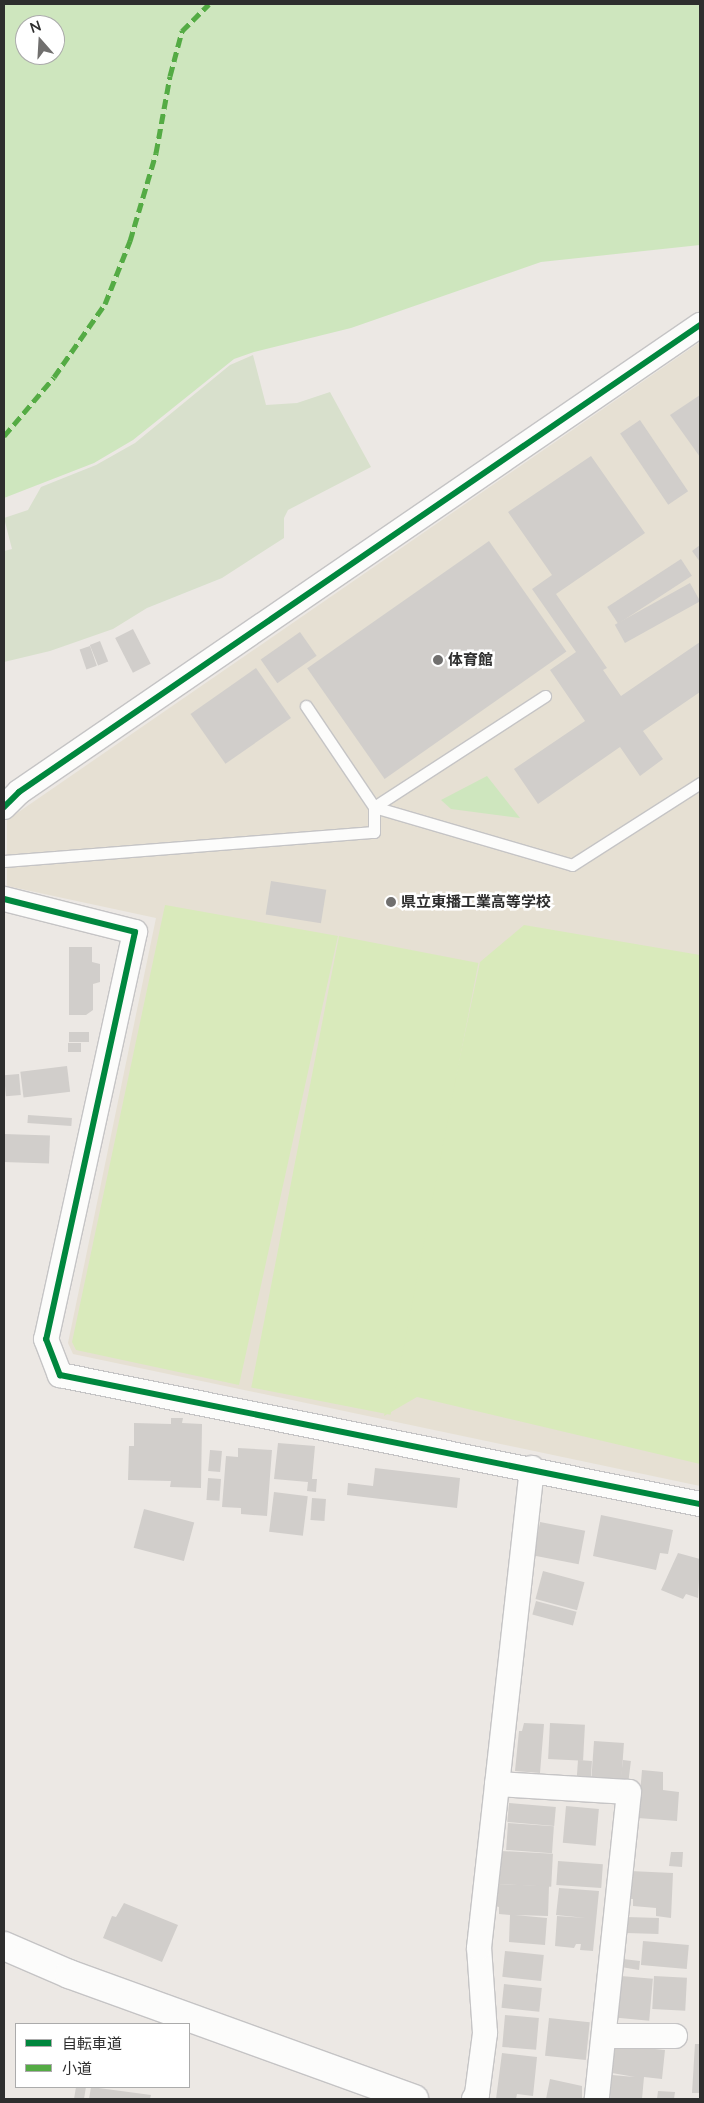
<!DOCTYPE html>
<meta charset="utf-8">
<style>
body{margin:0}
#map{position:relative;width:704px;height:2103px;overflow:hidden;background:#ece8e4;font-family:Lato,"Noto Sans JP",sans-serif}
div>[style]{position:absolute}
[style*='--x']{left:calc(var(--x)*1px);top:calc(var(--y)*1px);width:calc(var(--w)*1px);rotate:calc(var(--a)*1deg)}
.education>*{inset:0;background:#e6e0d3}
.green>*{inset:0;background:#cee6be}
.cemetery>*{inset:0;background:#d8e0cc}
.pitch>*{inset:0;background:#d9eabb;transform-origin:0 0}
.building>*{inset:0;background:#d1cecb;transform-origin:0 0}
.roads{filter:drop-shadow(1px 0 #c5c4c5) drop-shadow(-1px 0 #c5c4c5) drop-shadow(0 1px #c5c4c5) drop-shadow(0 -1px #c5c4c5)}
.lane>*{height:11px;margin:-5.5px;padding:0 5.5px;transform-origin:5.5px;border-radius:5.5px;background:#fcfcfb}
.street>*{height:24px;margin:-12px;padding:0 12px;transform-origin:12px;border-radius:12px;background:#fcfcfb}
.secondary>*{height:28px;margin:-14px;padding:0 14px;transform-origin:14px;border-radius:14px;background:#fcfcfb}
.quiet>*{height:5px;margin-top:-2.5px;transform-origin:0;background:repeating-linear-gradient(90deg,#54ab44 0 10px,transparent 0 15px)}
.cycleway>*{height:6px;margin:-3px;padding:0 3px;transform-origin:3px;border-radius:3px;background:#00873e}
.dots>*{width:14px;height:14px;translate:-50% -50%;box-sizing:border-box;border:2px solid #fff;border-radius:50%}
span{translate:-50% -50%;white-space:nowrap;text-align:center;line-height:1.15;-webkit-text-stroke:5px #fff;paint-order:stroke}
.poi-label{font-size:15px;color:#2e2e2e;font-weight:700}
.left{translate:0 -50%;text-align:left}
.frame{position:absolute;inset:0;border:5px solid #2e2e2e;pointer-events:none}
.legend{position:absolute;left:15px;top:2023px;width:175px;height:65px;box-sizing:border-box;background:#fff;border:1px solid #ababab;margin:0;padding:6px 9px;list-style:none;font-size:15px;color:#2e2e2e}
.legend li{display:flex;align-items:center;gap:10px;height:25px}
.legend b{width:25px;border:1px solid #ababab}
.north{position:absolute;left:15px;top:15px;width:50px;height:50px;box-sizing:border-box;background:#fff;border:1px solid #ababab;border-radius:50%;rotate:341deg;font-size:14px;font-weight:700;line-height:20px;text-align:center;color:#2e2e2e}
.north::after{content:'';display:block;margin:auto;width:18px;height:22px;background:#706f6e;clip-path:polygon(50% 0,100% 100%,50% 72%,0 100%)}
</style>
<div id="map">
<div class="education">
<i style="clip-path:polygon(700px 342px,700px 1486px,73px 1354px,68px 1343px,156px 918px,7px 886px,7px 820px)"></i>
</div>
<div class="green">
<i style="clip-path:polygon(evenodd,4px 4px,700px 4px,700px 245px,541px 262px,351px 328px,254px 352px,234px 359px,133px 440px,94px 463px,4px 498px,4px 4px,25px 25px,55px 25px,55px 55px,25px 55px,25px 25px)"></i>
<i style="clip-path:polygon(487px 776px,520px 818px,451px 809px,441px 800px)"></i>
</div>
<div class="cemetery">
<i style="clip-path:polygon(253px 355px,266px 405px,297px 403px,330px 392px,371px 467px,288px 510px,284px 518px,284px 538px,222px 578px,147px 608px,113px 629px,50px 651px,4px 662px,4px 551px,12px 549px,4px 518px,28px 510px,41px 487px,96px 465px,135px 443px,230px 365px)"></i>
</div>
<div class="pitch">
<i style="clip-path:polygon(165px 905px,338px 936px,239px 1385px,76px 1350px,72px 1342px)"></i>
<i style="clip-path:polygon(524px 925px,700px 955px,700px 1464px,417px 1397px,384px 1416px,480px 962px)"></i>
<i style="left:339px;top:936px;width:142px;height:460px;rotate:11deg"></i>
</div>
<div class="building">
<i style="clip-path:polygon(700px 395px,700px 457px,670px 415px)"></i>
<i style="left:640px;top:420px;width:86px;height:24px;rotate:56deg"></i>
<i style="clip-path:polygon(591px 456px,645px 533px,556px 594px,607px 668px,603px 670px,621px 696px,700px 642px,700px 692px,643px 731px,663px 759px,640px 776px,620px 747px,538px 804px,514px 769px,585px 721px,550px 670px,576px 652px,532px 589px,552px 575px,508px 512px)"></i>
<i style="left:489px;top:541px;width:135px;height:222px;rotate:55deg"></i>
<i style="clip-path:polygon(700px 545px,700px 562px,692px 551px)"></i>
<i style="left:681px;top:559px;width:20px;height:88px;rotate:57deg"></i>
<i style="left:690px;top:583px;width:21px;height:86px;rotate:61deg"></i>
<i style="left:133px;top:629px;width:39px;height:20px;rotate:63deg"></i>
<i style="left:300px;top:632px;width:29px;height:48px;rotate:55deg"></i>
<i style="left:100px;top:641px;width:22px;height:11px;rotate:68deg"></i>
<i style="left:90px;top:646px;width:21px;height:11px;rotate:71deg"></i>
<i style="left:256px;top:668px;width:61px;height:80px;rotate:55deg"></i>
<i style="left:271px;top:881px;width:56px;height:34px;rotate:9deg"></i>
<i style="clip-path:polygon(69px 947px,92px 947px,92px 962px,100px 964px,100px 982px,93px 984px,93px 1010px,86px 1015px,69px 1015px)"></i>
<i style="left:69px;top:1032px;width:20px;height:10px"></i>
<i style="left:68px;top:1043px;width:13px;height:9px"></i>
<i style="left:67px;top:1066px;width:26px;height:47px;rotate:83deg"></i>
<i style="left:19px;top:1074px;width:21px;height:15px;rotate:85deg"></i>
<i style="left:28px;top:1115px;width:44px;height:8px;rotate:4deg"></i>
<i style="left:4px;top:1134px;width:46px;height:28px;rotate:2deg"></i>
<i style="clip-path:polygon(171px 1418px,183px 1418px,182px 1423px,202px 1424px,201px 1488px,170px 1487px,171px 1481px,128px 1480px,129px 1446px,134px 1446px,134px 1423px,171px 1424px)"></i>
<i style="clip-path:polygon(278px 1443px,315px 1446px,312px 1479px,317px 1479px,316px 1492px,307px 1491px,308px 1482px,274px 1479px)"></i>
<i style="clip-path:polygon(238px 1448px,272px 1450px,267px 1516px,241px 1514px,241px 1508px,222px 1507px,226px 1456px,238px 1457px)"></i>
<i style="left:210px;top:1450px;width:12px;height:21px;rotate:5deg"></i>
<i style="clip-path:polygon(375px 1468px,460px 1478px,457px 1508px,347px 1495px,348px 1483px,373px 1486px)"></i>
<i style="left:208px;top:1478px;width:13px;height:22px;rotate:4deg"></i>
<i style="left:274px;top:1492px;width:34px;height:40px;rotate:7deg"></i>
<i style="left:312px;top:1498px;width:14px;height:22px;rotate:4deg"></i>
<i style="left:144px;top:1509px;width:52px;height:40px;rotate:15deg"></i>
<i style="clip-path:polygon(601px 1515px,673px 1530px,668px 1554px,660px 1553px,656px 1570px,593px 1556px)"></i>
<i style="left:540px;top:1522px;width:46px;height:34px;rotate:11deg"></i>
<i style="clip-path:polygon(678px 1553px,700px 1559px,698px 1598px,686px 1594px,683px 1599px,661px 1590px)"></i>
<i style="left:543px;top:1571px;width:43px;height:29px;rotate:15deg"></i>
<i style="left:536px;top:1601px;width:42px;height:14px;rotate:15deg"></i>
<i style="clip-path:polygon(524px 1723px,544px 1724px,540px 1773px,515px 1771px,519px 1731px,522px 1731px)"></i>
<i style="left:550px;top:1723px;width:35px;height:36px;rotate:3deg"></i>
<i style="left:594px;top:1741px;width:30px;height:37px;rotate:4deg"></i>
<i style="left:578px;top:1760px;width:14px;height:18px;rotate:4deg"></i>
<i style="left:623px;top:1760px;width:8px;height:20px;rotate:7deg"></i>
<i style="clip-path:polygon(642px 1770px,663px 1772px,663px 1790px,679px 1792px,677px 1821px,638px 1818px)"></i>
<i style="left:509px;top:1803px;width:47px;height:19px;rotate:5deg"></i>
<i style="left:566px;top:1806px;width:33px;height:37px;rotate:5deg"></i>
<i style="left:508px;top:1823px;width:46px;height:27px;rotate:4deg"></i>
<i style="left:501px;top:1851px;width:52px;height:33px;rotate:3deg"></i>
<i style="clip-path:polygon(671px 1852px,683px 1852px,682px 1867px,669px 1866px)"></i>
<i style="left:558px;top:1861px;width:45px;height:24px;rotate:4deg"></i>
<i style="clip-path:polygon(630px 1871px,673px 1873px,671px 1918px,656px 1916px,656px 1908px,633px 1906px,633px 1899px,628px 1899px)"></i>
<i style="clip-path:polygon(497px 1884px,549px 1886px,548px 1916px,515px 1915px,547px 1918px,545px 1945px,509px 1942px,510px 1915px,499px 1914px,499px 1907px,495px 1906px)"></i>
<i style="clip-path:polygon(559px 1888px,599px 1891px,593px 1951px,580px 1950px,581px 1944px,576px 1944px,574px 1948px,555px 1946px,557px 1916px,586px 1918px,556px 1915px)"></i>
<i style="clip-path:polygon(124px 1903px,178px 1925px,162px 1962px,103px 1938px,112px 1916px,116px 1917px)"></i>
<i style="left:627px;top:1917px;width:32px;height:16px;rotate:2deg"></i>
<i style="left:643px;top:1941px;width:46px;height:24px;rotate:5deg"></i>
<i style="left:505px;top:1951px;width:39px;height:26px;rotate:6deg"></i>
<i style="clip-path:polygon(623px 1959px,640px 1961px,639px 1970px,621px 1967px)"></i>
<i style="left:621px;top:1976px;width:32px;height:42px;rotate:5deg"></i>
<i style="left:654px;top:1976px;width:33px;height:33px;rotate:3deg"></i>
<i style="left:504px;top:1984px;width:38px;height:24px;rotate:6deg"></i>
<i style="left:505px;top:2015px;width:34px;height:32px;rotate:5deg"></i>
<i style="left:549px;top:2018px;width:41px;height:38px;rotate:6deg"></i>
<i style="clip-path:polygon(695px 2044px,700px 2044px,700px 2093px,692px 2093px)"></i>
<i style="clip-path:polygon(615px 2045px,665px 2050px,662px 2079px,644px 2077px,642px 2099px,610px 2099px,612px 2075px,635px 2077px,612px 2073px)"></i>
<i style="clip-path:polygon(502px 2053px,537px 2057px,533px 2096px,517px 2094px,516px 2099px,496px 2099px)"></i>
<i style="clip-path:polygon(550px 2079px,582px 2086px,582px 2099px,546px 2099px)"></i>
<i style="clip-path:polygon(76px 2087px,86px 2087px,84px 2099px,74px 2099px)"></i>
<i style="clip-path:polygon(91px 2087px,151px 2095px,150px 2099px,89px 2099px)"></i>
<i style="clip-path:polygon(658px 2091px,675px 2092px,674px 2099px,657px 2099px)"></i>
</div>
<div class="roads">
<div class="lane">
<i style="--x:306;--y:706;--w:122;--a:56"></i>
<i style="--x:374;--y:807;--w:206;--a:16.3"></i>
<i style="--x:572;--y:865;--w:152;--a:-32.6"></i>
<i style="--x:4;--y:861;--w:371;--a:-4.5"></i>
<i style="--x:374;--y:832;--w:25;--a:-90"></i>
<i style="--x:374;--y:807;--w:204;--a:-33"></i>
</div>
<div class="street">
<i style="--x:4;--y:807;--w:21;--a:-45"></i>
<i style="--x:19;--y:792;--w:826;--a:-34.44"></i>
<i style="--x:4;--y:899;--w:135;--a:14.1"></i>
<i style="--x:135;--y:932;--w:417;--a:102.3"></i>
<i style="--x:46;--y:1339;--w:39;--a:69"></i>
<i style="--x:60;--y:1375;--w:653;--a:11.4"></i>
<i style="--x:497;--y:1784;--w:132;--a:3.5"></i>
<i style="--x:629;--y:1792;--w:309;--a:96"></i>
<i style="--x:604;--y:2036;--w:71;--a:0"></i>
<i style="--x:474;--y:2099;--w:6;--a:-59"></i>
<i style="--x:477;--y:2094;--w:62;--a:-82.5"></i>
<i style="--x:485;--y:2033;--w:85;--a:-94"></i>
<i style="--x:479;--y:1948;--w:483;--a:-83.7"></i>
</div>
<div class="secondary">
<i style="--x:4;--y:1946;--w:71;--a:23.3"></i>
<i style="--x:69;--y:1974;--w:367;--a:19.9"></i>
</div>
</div>
<div class="quiet">
<i style="--x:4;--y:436;--w:77;--a:-49.7"></i>
<i style="--x:54;--y:377;--w:89;--a:-55.1"></i>
<i style="--x:105;--y:304;--w:68;--a:-68.4"></i>
<i style="--x:130;--y:241;--w:92;--a:-73.5"></i>
<i style="--x:156;--y:153;--w:78;--a:-79.7"></i>
<i style="--x:170;--y:76;--w:47;--a:-75.1"></i>
<i style="--x:182;--y:31;--w:38;--a:-45"></i>
</div>
<div class="cycleway">
<i style="--x:4;--y:807;--w:21;--a:-45"></i>
<i style="--x:19;--y:792;--w:826;--a:-34.44"></i>
<i style="--x:4;--y:899;--w:135;--a:14.1"></i>
<i style="--x:135;--y:932;--w:417;--a:102.3"></i>
<i style="--x:46;--y:1339;--w:39;--a:69"></i>
<i style="--x:60;--y:1375;--w:653;--a:11.4"></i>
</div>
<div class="dots">
<i style="left:438px;top:660px;background:#706f6e"></i>
<i style="left:391px;top:902px;background:#706f6e"></i>
</div>
<div class="poi-label">
<span class="left" style="left:448px;top:660px">体育館</span>
<span class="left" style="left:401px;top:902px">県立東播工業高等学校</span>
</div>
<div class="frame"></div>
<ul class="legend">
<li><b style="height:6px;background:#00873e"></b>自転車道</li>
<li><b style="height:6px;background:#54ab44"></b>小道</li>
</ul>
<div class="north">N</div>
</div>
